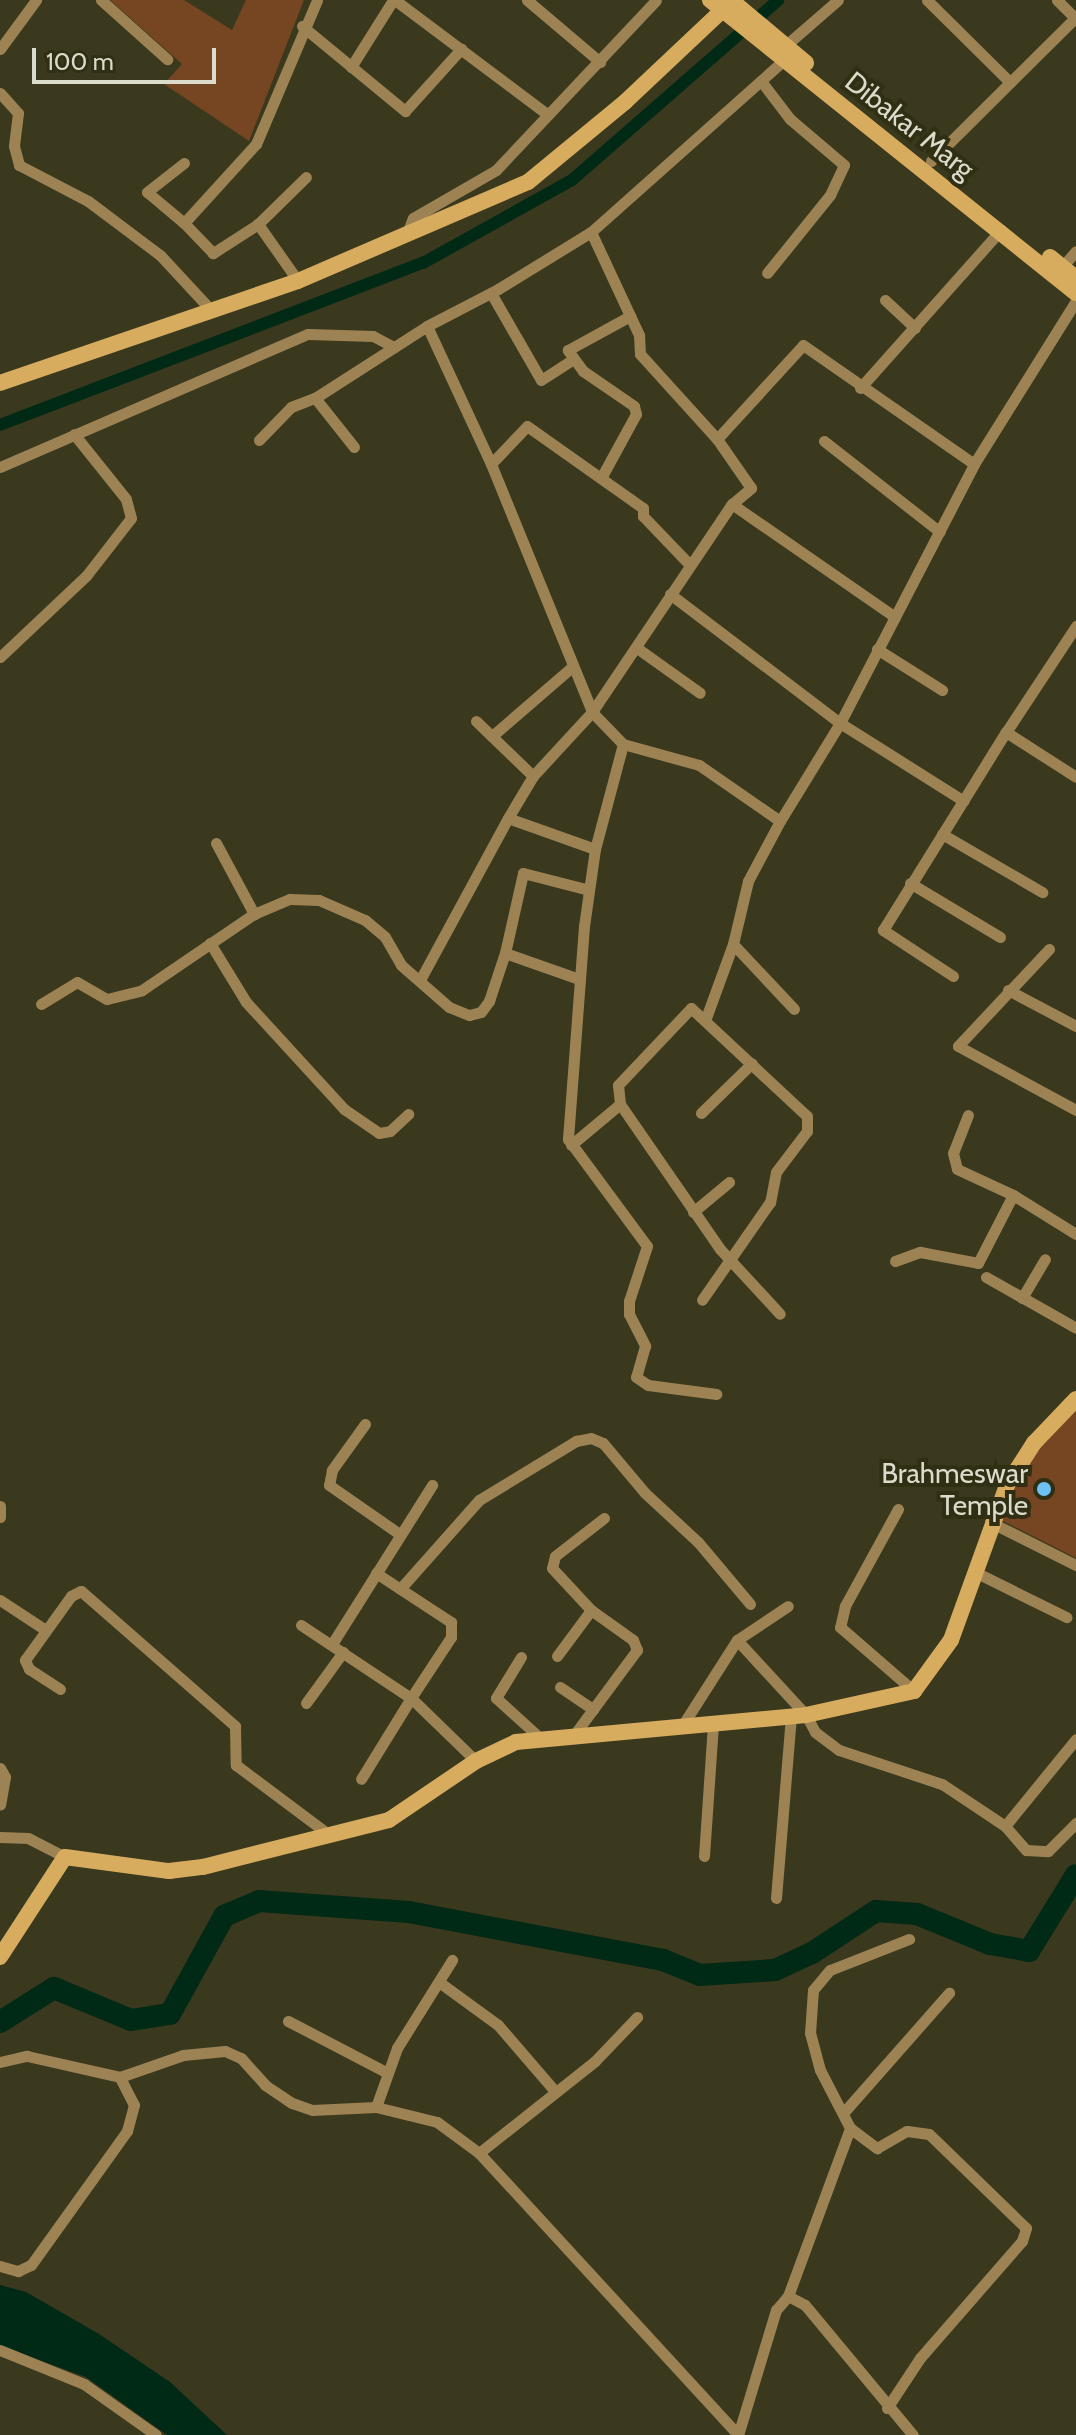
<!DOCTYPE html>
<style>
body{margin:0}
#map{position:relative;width:1076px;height:2435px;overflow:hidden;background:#3a391e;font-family:Cabin,sans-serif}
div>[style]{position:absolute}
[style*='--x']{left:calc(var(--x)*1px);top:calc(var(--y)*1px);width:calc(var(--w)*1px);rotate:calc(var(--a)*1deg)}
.green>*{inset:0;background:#764521}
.water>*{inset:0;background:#002916}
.canal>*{height:12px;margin:-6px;padding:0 6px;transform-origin:6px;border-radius:6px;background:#002916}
.river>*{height:22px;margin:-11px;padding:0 11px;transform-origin:11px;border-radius:11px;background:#002916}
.street>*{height:11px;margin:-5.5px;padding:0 5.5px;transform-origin:5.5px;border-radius:5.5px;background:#9d8354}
.secondary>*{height:16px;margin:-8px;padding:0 8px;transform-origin:8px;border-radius:8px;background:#d7ac5f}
.dots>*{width:22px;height:22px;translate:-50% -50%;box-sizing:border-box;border:4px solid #302f14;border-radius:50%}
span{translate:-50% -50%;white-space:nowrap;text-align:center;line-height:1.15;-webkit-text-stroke:8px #302f14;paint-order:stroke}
.street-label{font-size:28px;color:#dbdbcb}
.poi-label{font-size:28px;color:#dbdbcb}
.right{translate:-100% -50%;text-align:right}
.scale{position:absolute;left:32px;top:48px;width:184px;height:36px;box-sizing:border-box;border:4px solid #dbdbcb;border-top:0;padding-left:10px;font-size:24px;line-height:28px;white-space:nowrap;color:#dbdbcb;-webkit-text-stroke:6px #302f14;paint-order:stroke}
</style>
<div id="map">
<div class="green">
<i style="clip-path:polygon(110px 0,184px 0,232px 30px,246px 0,304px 0,249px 141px,164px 84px,182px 64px)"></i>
<i style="clip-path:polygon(1076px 1409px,1076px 1558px,997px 1518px,1028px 1460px)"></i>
</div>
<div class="water">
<i style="clip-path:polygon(0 2285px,26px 2292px,99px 2334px,170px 2382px,227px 2435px,167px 2435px,86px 2377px,0 2346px)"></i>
</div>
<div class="canal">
<i style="--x:0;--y:425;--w:453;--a:-21"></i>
<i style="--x:423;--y:263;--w:171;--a:-29.1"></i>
<i style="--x:572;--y:180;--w:274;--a:-41.1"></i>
</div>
<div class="river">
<i style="--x:0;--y:2022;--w:64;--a:-32.2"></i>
<i style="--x:54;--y:1988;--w:83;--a:22.6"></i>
<i style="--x:131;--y:2020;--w:39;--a:-9"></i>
<i style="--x:170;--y:2014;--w:112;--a:-61.1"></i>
<i style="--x:224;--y:1916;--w:38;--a:-23"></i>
<i style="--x:259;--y:1901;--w:150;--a:4.2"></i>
<i style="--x:409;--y:1912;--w:258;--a:10.7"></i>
<i style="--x:663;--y:1960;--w:40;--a:22"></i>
<i style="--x:700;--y:1975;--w:75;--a:-3.8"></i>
<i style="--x:775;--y:1970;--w:41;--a:-24.7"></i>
<i style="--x:812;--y:1953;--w:77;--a:-33.3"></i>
<i style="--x:876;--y:1911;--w:41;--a:4.2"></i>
<i style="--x:917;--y:1914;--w:79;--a:22.3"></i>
<i style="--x:990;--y:1944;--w:40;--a:10"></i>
<i style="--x:1029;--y:1951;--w:89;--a:-58.3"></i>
</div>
<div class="street">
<i style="--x:101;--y:0;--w:89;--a:41.8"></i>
<i style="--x:395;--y:0;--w:191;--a:36.9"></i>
<i style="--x:527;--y:0;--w:96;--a:40.3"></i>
<i style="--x:927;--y:0;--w:117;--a:44.7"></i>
<i style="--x:1057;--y:0;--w:25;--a:45"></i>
<i style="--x:302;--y:26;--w:134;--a:39.5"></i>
<i style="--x:405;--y:111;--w:84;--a:-47.9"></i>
<i style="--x:785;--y:46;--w:70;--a:-41"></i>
<i style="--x:0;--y:49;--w:61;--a:-53.7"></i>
<i style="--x:351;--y:67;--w:79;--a:-57.9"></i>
<i style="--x:761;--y:81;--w:48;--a:52.7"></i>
<i style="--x:790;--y:119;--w:71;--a:40.4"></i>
<i style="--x:844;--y:165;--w:33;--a:115"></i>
<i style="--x:830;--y:195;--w:100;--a:128.9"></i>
<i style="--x:0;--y:93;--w:27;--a:48"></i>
<i style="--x:18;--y:113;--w:33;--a:97"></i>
<i style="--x:14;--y:146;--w:20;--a:75"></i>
<i style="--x:19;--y:165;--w:78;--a:27.6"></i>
<i style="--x:88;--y:201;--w:90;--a:36.9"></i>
<i style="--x:160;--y:255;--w:74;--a:47.2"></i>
<i style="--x:931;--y:161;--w:204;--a:-44.8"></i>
<i style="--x:184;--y:223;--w:48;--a:-140"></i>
<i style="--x:147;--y:192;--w:47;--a:-38.1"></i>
<i style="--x:258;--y:224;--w:54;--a:147.2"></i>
<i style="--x:213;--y:253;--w:42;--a:-134"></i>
<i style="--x:184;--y:223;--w:107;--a:-47.7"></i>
<i style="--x:256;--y:144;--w:156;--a:-67"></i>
<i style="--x:591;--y:232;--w:114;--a:65"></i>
<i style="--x:639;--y:335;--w:19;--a:87"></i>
<i style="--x:640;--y:354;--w:115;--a:47.8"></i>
<i style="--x:406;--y:236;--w:19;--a:-69"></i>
<i style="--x:413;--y:218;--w:96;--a:-30"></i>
<i style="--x:496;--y:170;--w:233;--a:-46.7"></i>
<i style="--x:1062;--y:267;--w:21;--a:-49"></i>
<i style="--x:298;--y:281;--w:70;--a:-125.1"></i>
<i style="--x:258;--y:224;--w:67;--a:-44.4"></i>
<i style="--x:491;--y:293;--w:100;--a:60.1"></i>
<i style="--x:541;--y:380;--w:38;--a:-33"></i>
<i style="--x:885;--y:300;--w:41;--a:43"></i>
<i style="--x:427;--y:326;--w:152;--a:65.1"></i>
<i style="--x:491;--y:464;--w:268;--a:67.8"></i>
<i style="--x:592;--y:712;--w:251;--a:-56.1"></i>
<i style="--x:860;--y:388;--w:212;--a:-48.3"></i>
<i style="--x:259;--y:440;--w:46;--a:-45.9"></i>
<i style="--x:291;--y:407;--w:26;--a:-21"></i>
<i style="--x:824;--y:441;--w:147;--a:38.1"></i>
<i style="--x:354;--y:447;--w:63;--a:-128.5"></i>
<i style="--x:315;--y:398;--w:133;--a:-32.7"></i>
<i style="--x:427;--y:326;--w:80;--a:-27.5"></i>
<i style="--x:498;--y:289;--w:109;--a:-31.5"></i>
<i style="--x:591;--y:232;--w:259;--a:-41.7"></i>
<i style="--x:491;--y:464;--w:52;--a:-46.5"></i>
<i style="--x:527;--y:426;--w:142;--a:35.3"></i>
<i style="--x:643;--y:508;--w:8;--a:90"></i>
<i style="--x:643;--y:516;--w:66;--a:46.2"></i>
<i style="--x:0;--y:467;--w:335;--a:-23.4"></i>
<i style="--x:308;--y:334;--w:65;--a:1.8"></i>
<i style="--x:373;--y:336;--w:24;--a:28"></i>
<i style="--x:601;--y:478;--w:73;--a:-61.3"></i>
<i style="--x:636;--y:414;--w:8;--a:-104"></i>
<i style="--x:634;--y:406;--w:62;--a:-145.5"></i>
<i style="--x:583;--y:371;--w:26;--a:-126"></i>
<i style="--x:568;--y:350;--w:71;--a:-28.7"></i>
<i style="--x:670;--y:594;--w:213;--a:37.2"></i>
<i style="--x:840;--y:723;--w:146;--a:32.2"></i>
<i style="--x:895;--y:617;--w:198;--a:-145.3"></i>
<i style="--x:732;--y:504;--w:25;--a:-40"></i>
<i style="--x:751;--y:488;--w:60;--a:-124.8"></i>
<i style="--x:717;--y:439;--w:127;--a:-47.5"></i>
<i style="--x:803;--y:345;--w:208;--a:34.8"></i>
<i style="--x:1076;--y:626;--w:127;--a:123.4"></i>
<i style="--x:1006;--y:732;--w:83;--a:32.7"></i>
<i style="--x:637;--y:648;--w:77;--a:35.5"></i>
<i style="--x:877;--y:649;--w:77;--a:32.2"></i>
<i style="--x:0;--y:657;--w:118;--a:-43.3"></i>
<i style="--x:86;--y:576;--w:73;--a:-52.2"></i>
<i style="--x:131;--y:518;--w:20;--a:-105"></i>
<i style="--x:126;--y:499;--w:83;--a:-128.7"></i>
<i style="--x:476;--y:721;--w:79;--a:44"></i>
<i style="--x:492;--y:736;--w:107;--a:-40.8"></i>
<i style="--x:623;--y:744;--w:79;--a:15.4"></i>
<i style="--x:699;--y:765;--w:98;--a:34.7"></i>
<i style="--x:780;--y:821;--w:68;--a:118.1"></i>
<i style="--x:748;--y:881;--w:65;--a:103.4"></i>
<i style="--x:733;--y:944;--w:89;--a:46.8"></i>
<i style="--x:780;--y:821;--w:115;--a:-58.5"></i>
<i style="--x:840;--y:723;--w:292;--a:-62.6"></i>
<i style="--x:974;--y:464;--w:192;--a:-58"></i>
<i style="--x:942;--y:834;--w:116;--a:30.1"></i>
<i style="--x:216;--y:843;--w:81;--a:61.8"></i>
<i style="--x:595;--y:849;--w:92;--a:-160.4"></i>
<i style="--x:508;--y:818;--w:49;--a:-59.2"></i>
<i style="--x:533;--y:776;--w:87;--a:-47.3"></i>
<i style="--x:592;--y:712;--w:45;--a:45.9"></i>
<i style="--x:623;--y:744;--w:109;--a:104.9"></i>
<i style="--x:595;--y:849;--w:78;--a:98.1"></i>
<i style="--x:584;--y:926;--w:214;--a:94.3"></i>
<i style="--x:568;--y:1139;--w:133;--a:53.6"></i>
<i style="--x:647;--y:1246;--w:58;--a:108.1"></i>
<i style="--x:629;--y:1301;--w:13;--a:90"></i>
<i style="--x:629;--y:1314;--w:36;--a:63"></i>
<i style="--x:645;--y:1346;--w:32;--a:106"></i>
<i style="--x:636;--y:1377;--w:14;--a:34"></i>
<i style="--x:648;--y:1385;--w:69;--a:7.5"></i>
<i style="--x:910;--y:883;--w:105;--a:31"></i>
<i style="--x:210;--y:943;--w:69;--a:58.6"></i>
<i style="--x:246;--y:1002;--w:145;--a:47.5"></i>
<i style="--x:344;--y:1109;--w:42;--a:34.4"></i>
<i style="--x:379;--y:1133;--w:11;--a:-10"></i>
<i style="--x:390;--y:1131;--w:25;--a:-43"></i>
<i style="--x:1049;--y:949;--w:133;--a:133.2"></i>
<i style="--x:958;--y:1046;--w:134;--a:28.5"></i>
<i style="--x:953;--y:976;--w:84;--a:-146.7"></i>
<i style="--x:883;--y:930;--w:233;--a:-58.2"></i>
<i style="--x:579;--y:979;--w:78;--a:-160.6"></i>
<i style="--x:505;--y:953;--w:82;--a:-77.3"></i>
<i style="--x:523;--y:873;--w:68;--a:14.4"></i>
<i style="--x:420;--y:980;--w:184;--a:-61.5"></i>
<i style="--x:1008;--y:990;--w:77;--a:27.9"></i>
<i style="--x:41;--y:1004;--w:42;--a:-31.4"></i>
<i style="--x:77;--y:982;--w:34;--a:30"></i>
<i style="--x:107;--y:999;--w:36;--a:-14"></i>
<i style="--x:142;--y:990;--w:135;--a:-34.2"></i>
<i style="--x:254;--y:914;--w:39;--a:-23"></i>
<i style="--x:290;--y:899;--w:29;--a:2"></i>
<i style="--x:319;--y:900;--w:50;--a:23.5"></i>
<i style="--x:365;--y:920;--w:26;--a:40"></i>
<i style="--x:385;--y:937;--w:32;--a:60"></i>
<i style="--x:401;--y:965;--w:64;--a:41.2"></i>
<i style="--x:449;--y:1007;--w:22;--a:22"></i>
<i style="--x:469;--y:1015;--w:12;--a:-14"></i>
<i style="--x:481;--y:1012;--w:14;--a:-54"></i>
<i style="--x:489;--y:1001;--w:51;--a:-71.6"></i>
<i style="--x:706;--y:1018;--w:79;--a:-70"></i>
<i style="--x:620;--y:1104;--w:19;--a:-96"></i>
<i style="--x:618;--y:1085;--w:106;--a:-46.5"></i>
<i style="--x:691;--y:1008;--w:158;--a:43"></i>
<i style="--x:807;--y:1116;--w:15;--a:90"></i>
<i style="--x:807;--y:1131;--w:51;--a:127.1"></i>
<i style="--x:776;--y:1172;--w:31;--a:101"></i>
<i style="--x:770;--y:1202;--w:119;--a:124.8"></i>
<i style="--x:701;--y:1113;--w:71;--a:-44.4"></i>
<i style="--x:968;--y:1115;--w:41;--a:111.5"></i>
<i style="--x:953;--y:1153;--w:16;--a:76"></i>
<i style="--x:957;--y:1169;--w:62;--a:24.9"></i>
<i style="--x:1013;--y:1195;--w:74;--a:31.8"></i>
<i style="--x:571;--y:1145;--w:64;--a:-39.9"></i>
<i style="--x:620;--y:1104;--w:176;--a:55.4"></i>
<i style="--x:720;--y:1249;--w:88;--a:47.3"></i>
<i style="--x:693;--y:1212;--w:47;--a:-39.8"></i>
<i style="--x:895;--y:1261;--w:27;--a:-20"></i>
<i style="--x:920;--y:1252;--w:59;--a:10.7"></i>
<i style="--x:978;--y:1263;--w:76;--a:-62.8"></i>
<i style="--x:986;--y:1277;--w:103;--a:29.5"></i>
<i style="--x:1022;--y:1298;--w:45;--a:-59.5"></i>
<i style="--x:365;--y:1424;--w:57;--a:125.7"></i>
<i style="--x:332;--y:1470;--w:15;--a:101"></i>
<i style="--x:329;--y:1485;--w:84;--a:34.8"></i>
<i style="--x:0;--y:1506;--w:11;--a:90"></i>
<i style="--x:898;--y:1509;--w:111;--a:118.7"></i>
<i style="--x:845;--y:1606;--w:22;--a:103"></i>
<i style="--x:840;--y:1627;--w:98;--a:40.9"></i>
<i style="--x:990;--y:1522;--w:96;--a:26.6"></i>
<i style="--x:975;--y:1572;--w:102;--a:26.3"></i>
<i style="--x:376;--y:1573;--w:90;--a:33.2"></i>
<i style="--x:451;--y:1622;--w:15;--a:90"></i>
<i style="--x:451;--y:1637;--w:73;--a:123.3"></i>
<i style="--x:411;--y:1698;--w:91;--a:44.1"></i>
<i style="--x:400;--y:1589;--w:119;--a:-48.4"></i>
<i style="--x:479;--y:1500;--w:114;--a:-31.3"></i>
<i style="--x:576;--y:1441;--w:15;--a:-11"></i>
<i style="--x:591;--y:1438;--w:13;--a:23"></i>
<i style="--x:603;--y:1443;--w:65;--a:50"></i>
<i style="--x:645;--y:1493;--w:72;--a:42.8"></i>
<i style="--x:698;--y:1542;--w:81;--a:50"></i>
<i style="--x:0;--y:1600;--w:53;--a:33.4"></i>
<i style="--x:301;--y:1625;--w:132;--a:33.6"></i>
<i style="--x:411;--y:1698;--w:95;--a:121.7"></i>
<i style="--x:737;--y:1640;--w:102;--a:47.4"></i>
<i style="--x:806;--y:1715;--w:19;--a:62"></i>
<i style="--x:815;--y:1732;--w:30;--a:37"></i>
<i style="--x:839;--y:1750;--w:108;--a:18.3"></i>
<i style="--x:942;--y:1784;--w:76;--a:33.7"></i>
<i style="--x:1005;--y:1826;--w:32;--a:49"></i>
<i style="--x:1026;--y:1850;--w:22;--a:3"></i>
<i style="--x:1048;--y:1851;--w:40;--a:-45"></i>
<i style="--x:332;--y:1644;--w:188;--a:-57.8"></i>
<i style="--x:557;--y:1656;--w:57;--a:-53.5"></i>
<i style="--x:521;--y:1657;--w:48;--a:121.4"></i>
<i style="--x:496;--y:1698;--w:58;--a:42.2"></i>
<i style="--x:560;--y:1687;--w:40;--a:34"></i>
<i style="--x:60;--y:1689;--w:37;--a:-147"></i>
<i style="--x:29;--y:1669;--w:10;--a:-114"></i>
<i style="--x:25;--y:1660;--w:79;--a:-54.3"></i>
<i style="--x:71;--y:1596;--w:11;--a:-27"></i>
<i style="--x:81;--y:1591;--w:205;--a:41.2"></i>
<i style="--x:235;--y:1726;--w:39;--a:89"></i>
<i style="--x:236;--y:1765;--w:119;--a:36.8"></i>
<i style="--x:306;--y:1703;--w:63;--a:-54"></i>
<i style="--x:682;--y:1726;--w:102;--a:-57.4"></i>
<i style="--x:737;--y:1640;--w:61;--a:-33.7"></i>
<i style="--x:574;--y:1735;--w:106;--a:-53.5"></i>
<i style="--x:637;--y:1650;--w:11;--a:-112"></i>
<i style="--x:633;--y:1640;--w:52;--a:-144.5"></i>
<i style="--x:591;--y:1610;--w:57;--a:-132.9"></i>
<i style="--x:552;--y:1568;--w:12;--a:-76"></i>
<i style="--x:555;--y:1556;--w:62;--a:-37.8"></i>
<i style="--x:0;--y:1768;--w:10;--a:61"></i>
<i style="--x:5;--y:1777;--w:28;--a:100"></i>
<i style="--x:1005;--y:1826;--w:112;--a:-50.8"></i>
<i style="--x:0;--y:1837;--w:28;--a:2"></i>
<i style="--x:28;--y:1838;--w:42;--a:27.2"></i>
<i style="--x:704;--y:1856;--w:133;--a:-86.1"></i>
<i style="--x:776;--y:1898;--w:183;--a:-85.3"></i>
<i style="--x:439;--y:1982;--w:73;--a:36.1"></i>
<i style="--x:498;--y:2025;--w:84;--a:49.3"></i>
<i style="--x:288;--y:2021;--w:110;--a:27.5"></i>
<i style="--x:0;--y:2062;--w:28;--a:-13"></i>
<i style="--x:27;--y:2056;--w:95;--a:12.7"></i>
<i style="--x:120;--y:2077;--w:67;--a:-19.2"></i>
<i style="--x:183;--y:2055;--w:42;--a:-5.4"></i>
<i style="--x:225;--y:2051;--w:17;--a:24"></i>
<i style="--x:241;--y:2058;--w:36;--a:48"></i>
<i style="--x:265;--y:2085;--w:32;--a:34"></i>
<i style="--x:292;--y:2103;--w:21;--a:19"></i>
<i style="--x:312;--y:2110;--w:64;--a:-2.7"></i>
<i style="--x:376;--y:2107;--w:63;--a:13.8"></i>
<i style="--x:437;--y:2122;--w:52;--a:36.4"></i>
<i style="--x:479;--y:2153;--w:383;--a:47.4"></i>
<i style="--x:738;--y:2435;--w:131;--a:-73.1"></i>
<i style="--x:776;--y:2310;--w:18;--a:-49"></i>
<i style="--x:788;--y:2296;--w:19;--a:28"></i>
<i style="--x:805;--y:2305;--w:169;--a:50.3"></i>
<i style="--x:376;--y:2107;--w:63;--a:-70.4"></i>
<i style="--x:397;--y:2048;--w:104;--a:-58"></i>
<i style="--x:844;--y:2112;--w:159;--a:-48.6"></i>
<i style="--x:850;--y:2128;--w:34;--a:37"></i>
<i style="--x:877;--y:2148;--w:34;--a:-30"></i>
<i style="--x:907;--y:2131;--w:22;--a:8"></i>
<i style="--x:929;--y:2134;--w:135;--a:44.1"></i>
<i style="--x:1026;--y:2228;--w:14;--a:107"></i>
<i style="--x:1022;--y:2241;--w:155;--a:131.1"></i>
<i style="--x:920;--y:2358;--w:60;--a:123.4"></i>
<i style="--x:479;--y:2153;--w:148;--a:-38.4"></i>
<i style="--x:595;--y:2061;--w:61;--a:-46.3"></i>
<i style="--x:0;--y:2266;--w:19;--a:16"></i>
<i style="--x:18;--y:2271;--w:14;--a:-25"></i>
<i style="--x:31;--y:2265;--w:165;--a:-54.4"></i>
<i style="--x:127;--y:2131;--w:27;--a:-75"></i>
<i style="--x:134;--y:2105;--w:31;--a:-117"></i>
<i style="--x:788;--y:2296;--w:179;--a:-69.7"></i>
<i style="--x:850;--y:2128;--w:65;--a:-117.3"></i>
<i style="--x:820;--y:2070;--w:38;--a:-105"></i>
<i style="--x:810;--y:2033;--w:43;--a:-86"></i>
<i style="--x:813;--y:1990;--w:26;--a:-50"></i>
<i style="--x:830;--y:1970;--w:85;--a:-21.4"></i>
<i style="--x:0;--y:2350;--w:91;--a:22"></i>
<i style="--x:84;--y:2384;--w:88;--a:35.3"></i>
</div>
<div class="secondary">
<i style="--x:710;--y:0;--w:469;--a:38.7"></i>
<i style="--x:731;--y:0;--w:98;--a:40"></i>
<i style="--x:1050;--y:257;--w:33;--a:39"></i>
<i style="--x:0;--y:383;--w:315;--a:-18.9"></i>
<i style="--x:298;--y:281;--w:250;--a:-23.3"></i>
<i style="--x:528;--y:182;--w:126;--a:-39.5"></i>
<i style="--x:625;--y:102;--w:147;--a:-43.3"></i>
<i style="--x:0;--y:1957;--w:119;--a:-57"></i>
<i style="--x:65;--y:1857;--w:105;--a:7.7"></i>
<i style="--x:169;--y:1871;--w:34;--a:-7"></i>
<i style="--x:203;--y:1867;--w:192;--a:-14.2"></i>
<i style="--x:389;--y:1820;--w:105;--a:-34.1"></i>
<i style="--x:476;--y:1761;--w:44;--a:-25.4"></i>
<i style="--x:516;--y:1742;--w:291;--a:-5.3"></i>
<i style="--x:806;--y:1715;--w:111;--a:-12.5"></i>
<i style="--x:914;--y:1691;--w:63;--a:-54"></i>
<i style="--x:951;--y:1640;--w:165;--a:-70.1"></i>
<i style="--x:1007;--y:1485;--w:50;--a:-57.3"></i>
<i style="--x:1034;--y:1443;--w:61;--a:-46.3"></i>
</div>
<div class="dots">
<i style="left:1044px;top:1489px;background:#6ec2f3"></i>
</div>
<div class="street-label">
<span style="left:910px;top:125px;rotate:38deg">Dibakar Marg</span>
</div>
<div class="poi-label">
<span class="right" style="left:1028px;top:1489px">Brahmeswar<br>Temple</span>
</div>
<div class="scale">100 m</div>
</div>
